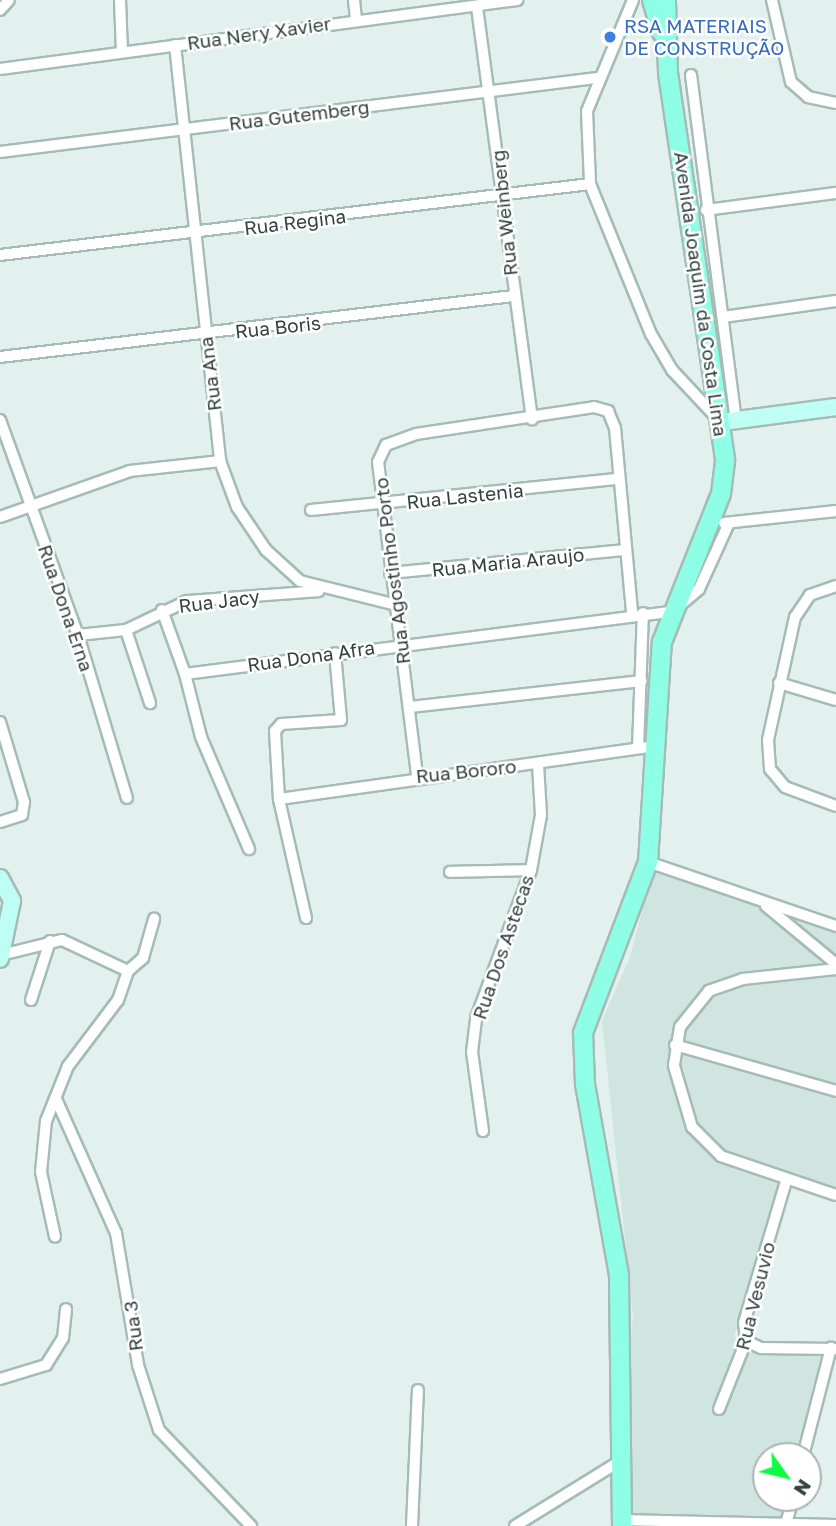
<!DOCTYPE html>
<meta charset="utf-8">
<style>
body{margin:0}
#map{position:relative;width:836px;height:1526px;overflow:hidden;background:#e2f1ee;font-family:"Golos Text",sans-serif}
div>[style]{position:absolute}
[style*='--x']{left:calc(var(--x)*1px);top:calc(var(--y)*1px);width:calc(var(--w)*1px);rotate:calc(var(--a)*1deg)}
.residential>*{inset:0;background:#d0e5e0}
.roads{filter:drop-shadow(2px 0 #a5bcb6) drop-shadow(-2px 0 #a5bcb6) drop-shadow(0 2px #a5bcb6) drop-shadow(0 -2px #a5bcb6)}
.street>*{height:10px;margin:-5px;padding:0 5px;transform-origin:5px;border-radius:5px;background:#fff}
.secondary>*{height:16px;margin:-8px;padding:0 8px;transform-origin:8px;border-radius:8px;background:#bffef4}
.primary>*{height:18px;margin:-9px;padding:0 9px;transform-origin:9px;border-radius:9px;background:#8efee6}
.dots>*{width:19px;height:19px;translate:-50% -50%;box-sizing:border-box;border:4px solid #fff;border-radius:50%}
span{translate:-50% -50%;white-space:nowrap;text-align:center;line-height:1.15;-webkit-text-stroke:5px #fff;paint-order:stroke}
.shop-label{font-size:19px;color:#366cbe}
.left{translate:0 -50%;text-align:left}
.street-label{font-size:19px;color:#33423d}
.north{position:absolute;left:752px;top:1442px;width:70px;height:70px;box-sizing:border-box;background:#fff;border:2px solid #adb3b1;border-radius:50%;rotate:124deg;font-size:19px;font-weight:700;line-height:28px;text-align:center;color:#33423d}
.north::after{content:'';display:block;margin:auto;width:24px;height:32px;background:#10fa45;clip-path:polygon(50% 0,100% 100%,50% 72%,0 100%)}
</style>
<div id="map">
<div class="residential">
<i style="clip-path:polygon(654px 866px,836px 924px,836px 1196px,781px 1181px,734px 1337px,829px 1352px,805px 1456px,766px 1456px,766px 1498px,795px 1498px,789px 1521px,614px 1515px,633px 1316px,602px 1021px,630px 957px)"></i>
</div>
<div class="roads">
<div class="street">
<i style="--x:120;--y:0;--w:52;--a:87.8"></i>
<i style="--x:354;--y:0;--w:19;--a:84"></i>
<i style="--x:633;--y:0;--w:120;--a:112.5"></i>
<i style="--x:587;--y:111;--w:73;--a:87.6"></i>
<i style="--x:590;--y:184;--w:162;--a:67.9"></i>
<i style="--x:651;--y:334;--w:42;--a:59.7"></i>
<i style="--x:672;--y:370;--w:69;--a:46.8"></i>
<i style="--x:772;--y:0;--w:84;--a:77"></i>
<i style="--x:791;--y:82;--w:23;--a:41"></i>
<i style="--x:808;--y:97;--w:29;--a:12"></i>
<i style="--x:477;--y:7;--w:416;--a:82.4"></i>
<i style="--x:0;--y:10;--w:13;--a:-48"></i>
<i style="--x:175;--y:45;--w:418;--a:83.8"></i>
<i style="--x:220;--y:461;--w:49;--a:69.7"></i>
<i style="--x:237;--y:507;--w:52;--a:56"></i>
<i style="--x:266;--y:550;--w:46;--a:42.4"></i>
<i style="--x:300;--y:581;--w:96;--a:13.9"></i>
<i style="--x:0;--y:69;--w:522;--a:-7.6"></i>
<i style="--x:691;--y:75;--w:348;--a:82.6"></i>
<i style="--x:0;--y:152;--w:602;--a:-7.07"></i>
<i style="--x:706;--y:210;--w:131;--a:-7.5"></i>
<i style="--x:0;--y:255;--w:594;--a:-6.86"></i>
<i style="--x:723;--y:317;--w:114;--a:-8.1"></i>
<i style="--x:0;--y:357;--w:517;--a:-6.78"></i>
<i style="--x:0;--y:420;--w:229;--a:70.1"></i>
<i style="--x:78;--y:635;--w:170;--a:73.3"></i>
<i style="--x:311;--y:510;--w:309;--a:-5.8"></i>
<i style="--x:0;--y:517;--w:138;--a:-19.5"></i>
<i style="--x:130;--y:471;--w:91;--a:-6.3"></i>
<i style="--x:724;--y:523;--w:113;--a:-6.1"></i>
<i style="--x:390;--y:573;--w:237;--a:-5.6"></i>
<i style="--x:836;--y:586;--w:28;--a:161"></i>
<i style="--x:810;--y:595;--w:27;--a:124"></i>
<i style="--x:795;--y:617;--w:126;--a:102.4"></i>
<i style="--x:768;--y:740;--w:29;--a:86"></i>
<i style="--x:770;--y:769;--w:23;--a:50"></i>
<i style="--x:785;--y:787;--w:54;--a:20.4"></i>
<i style="--x:162;--y:610;--w:68;--a:70.2"></i>
<i style="--x:185;--y:674;--w:491;--a:-7.3"></i>
<i style="--x:672;--y:612;--w:35;--a:-40"></i>
<i style="--x:699;--y:589;--w:72;--a:-65.6"></i>
<i style="--x:126;--y:630;--w:77;--a:71.8"></i>
<i style="--x:78;--y:635;--w:48;--a:-5.9"></i>
<i style="--x:126;--y:630;--w:68;--a:-25.4"></i>
<i style="--x:187;--y:601;--w:132;--a:-4.3"></i>
<i style="--x:185;--y:674;--w:65;--a:75.7"></i>
<i style="--x:201;--y:737;--w:122;--a:66.8"></i>
<i style="--x:779;--y:683;--w:59;--a:16.6"></i>
<i style="--x:410;--y:707;--w:233;--a:-6.4"></i>
<i style="--x:0;--y:722;--w:84;--a:73.3"></i>
<i style="--x:24;--y:802;--w:13;--a:99"></i>
<i style="--x:22;--y:815;--w:23;--a:162"></i>
<i style="--x:638;--y:748;--w:135;--a:-87.9"></i>
<i style="--x:417;--y:775;--w:315;--a:-97.1"></i>
<i style="--x:378;--y:462;--w:19;--a:-65"></i>
<i style="--x:386;--y:445;--w:32;--a:-20"></i>
<i style="--x:416;--y:434;--w:180;--a:-8.6"></i>
<i style="--x:594;--y:407;--w:15;--a:16"></i>
<i style="--x:608;--y:411;--w:18;--a:68"></i>
<i style="--x:615;--y:428;--w:186;--a:84.7"></i>
<i style="--x:279;--y:799;--w:379;--a:-8"></i>
<i style="--x:648;--y:862;--w:199;--a:18.8"></i>
<i style="--x:450;--y:872;--w:81;--a:-1.4"></i>
<i style="--x:766;--y:906;--w:91;--a:39.6"></i>
<i style="--x:306;--y:918;--w:122;--a:-102.8"></i>
<i style="--x:279;--y:799;--w:68;--a:-93.4"></i>
<i style="--x:275;--y:731;--w:9;--a:-49"></i>
<i style="--x:281;--y:724;--w:60;--a:-3.8"></i>
<i style="--x:341;--y:720;--w:67;--a:-95.1"></i>
<i style="--x:1;--y:955;--w:63;--a:-13.8"></i>
<i style="--x:62;--y:940;--w:73;--a:25.2"></i>
<i style="--x:128;--y:971;--w:31;--a:109"></i>
<i style="--x:118;--y:1000;--w:83;--a:127.1"></i>
<i style="--x:68;--y:1066;--w:59;--a:111.8"></i>
<i style="--x:46;--y:1121;--w:51;--a:95.6"></i>
<i style="--x:41;--y:1172;--w:66;--a:77.8"></i>
<i style="--x:836;--y:969;--w:94;--a:173.9"></i>
<i style="--x:743;--y:979;--w:36;--a:161"></i>
<i style="--x:709;--y:991;--w:46;--a:128.9"></i>
<i style="--x:680;--y:1027;--w:39;--a:99"></i>
<i style="--x:674;--y:1066;--w:64;--a:73.6"></i>
<i style="--x:692;--y:1127;--w:41;--a:45"></i>
<i style="--x:721;--y:1156;--w:121;--a:18.7"></i>
<i style="--x:128;--y:971;--w:20;--a:-41"></i>
<i style="--x:143;--y:958;--w:41;--a:-74.2"></i>
<i style="--x:31;--y:1000;--w:62;--a:-72.1"></i>
<i style="--x:675;--y:1045;--w:167;--a:15.9"></i>
<i style="--x:56;--y:1099;--w:147;--a:65.9"></i>
<i style="--x:116;--y:1233;--w:134;--a:80.5"></i>
<i style="--x:138;--y:1365;--w:68;--a:72.1"></i>
<i style="--x:159;--y:1430;--w:133;--a:46.2"></i>
<i style="--x:483;--y:1131;--w:80;--a:-97.9"></i>
<i style="--x:472;--y:1052;--w:34;--a:-83"></i>
<i style="--x:476;--y:1018;--w:158;--a:-69.6"></i>
<i style="--x:531;--y:870;--w:56;--a:-79.7"></i>
<i style="--x:541;--y:815;--w:51;--a:-93.4"></i>
<i style="--x:746;--y:1341;--w:17;--a:25"></i>
<i style="--x:761;--y:1348;--w:74;--a:0.8"></i>
<i style="--x:0;--y:1379;--w:48;--a:-16.9"></i>
<i style="--x:46;--y:1365;--w:32;--a:-58"></i>
<i style="--x:63;--y:1338;--w:29;--a:-84"></i>
<i style="--x:719;--y:1409;--w:73;--a:-68.3"></i>
<i style="--x:746;--y:1341;--w:18;--a:-96"></i>
<i style="--x:744;--y:1323;--w:148;--a:-73.5"></i>
<i style="--x:803;--y:1456;--w:112;--a:-75.5"></i>
<i style="--x:620;--y:1520;--w:216;--a:1.3"></i>
<i style="--x:786;--y:1524;--w:27;--a:-75"></i>
<i style="--x:412;--y:1526;--w:136;--a:-87.5"></i>
<i style="--x:515;--y:1526;--w:126;--a:-31.7"></i>
</div>
<div class="secondary">
<i style="--x:722;--y:422;--w:115;--a:-7.5"></i>
<i style="--x:0;--y:878;--w:26;--a:62"></i>
<i style="--x:12;--y:901;--w:59;--a:101.7"></i>
</div>
<div class="primary">
<i style="--x:652;--y:0;--w:34;--a:73"></i>
<i style="--x:622;--y:1526;--w:251;--a:-90.7"></i>
<i style="--x:619;--y:1275;--w:194;--a:-100.1"></i>
<i style="--x:585;--y:1084;--w:51;--a:-92.2"></i>
<i style="--x:583;--y:1033;--w:183;--a:-69.2"></i>
<i style="--x:648;--y:862;--w:220;--a:-86.4"></i>
<i style="--x:662;--y:642;--w:159;--a:-68.3"></i>
<i style="--x:721;--y:494;--w:35;--a:-83"></i>
<i style="--x:725;--y:459;--w:390;--a:-98.4"></i>
<i style="--x:668;--y:73;--w:73;--a:-91.6"></i>
</div>
</div>
<div class="dots">
<i style="left:610px;top:37px;background:#3f7fe0"></i>
</div>
<div class="shop-label">
<span class="left" style="left:624px;top:37px">RSA MATERIAIS<br>DE CONSTRUÇÃO</span>
</div>
<div class="street-label">
<span style="left:259px;top:33px;rotate:-8deg">Rua Nery Xavier</span>
<span style="left:299px;top:115px;rotate:-7deg">Rua Gutemberg</span>
<span style="left:504px;top:213px;rotate:-96deg">Rua Weinberg</span>
<span style="left:295px;top:222px;rotate:-7deg">Rua Regina</span>
<span style="left:701px;top:294px;rotate:82deg">Avenida Joaquim da Costa Lima</span>
<span style="left:278px;top:327px;rotate:-6deg">Rua Boris</span>
<span style="left:210px;top:374px;rotate:-97deg">Rua Ana</span>
<span style="left:465px;top:496px;rotate:-6deg">Rua Lastenia</span>
<span style="left:508px;top:562px;rotate:-6deg">Rua Maria Araujo</span>
<span style="left:392px;top:571px;rotate:-97deg">Rua Agostinho Porto</span>
<span style="left:219px;top:601px;rotate:-7deg">Rua Jacy</span>
<span style="left:66px;top:608px;rotate:71deg">Rua Dona Erna</span>
<span style="left:311px;top:656px;rotate:-8deg">Rua Dona Afra</span>
<span style="left:466px;top:771px;rotate:-6deg">Rua Bororo</span>
<span style="left:503px;top:947px;rotate:-71deg">Rua Dos Astecas</span>
<span style="left:755px;top:1296px;rotate:-76deg">Rua Vesuvio</span>
<span style="left:133px;top:1326px;rotate:-97deg">Rua 3</span>
</div>
<div class="north">N</div>
</div>
